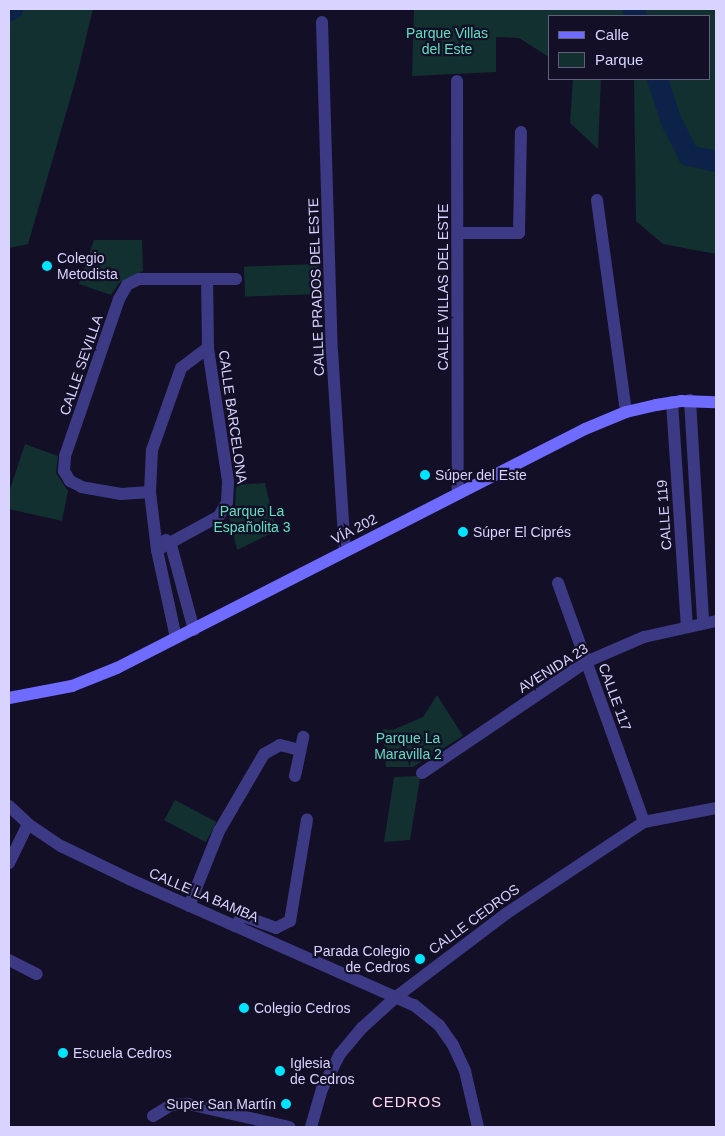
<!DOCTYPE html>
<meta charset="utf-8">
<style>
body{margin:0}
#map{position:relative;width:725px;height:1136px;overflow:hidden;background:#130f26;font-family:Arial,sans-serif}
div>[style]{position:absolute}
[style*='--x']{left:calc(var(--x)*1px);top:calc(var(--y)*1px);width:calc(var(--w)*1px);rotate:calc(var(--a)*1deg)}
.green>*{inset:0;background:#12302f;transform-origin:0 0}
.river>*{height:21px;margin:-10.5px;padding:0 10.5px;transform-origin:10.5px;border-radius:10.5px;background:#0c2248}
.minor>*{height:12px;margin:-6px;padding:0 6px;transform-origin:6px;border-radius:6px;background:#3d3a85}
.tertiary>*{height:12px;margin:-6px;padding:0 6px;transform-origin:6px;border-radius:6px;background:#3d3a85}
.secondary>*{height:12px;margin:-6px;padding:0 6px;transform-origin:6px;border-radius:6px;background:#6f6bff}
.dots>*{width:14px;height:14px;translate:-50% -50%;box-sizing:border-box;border:2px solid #130f26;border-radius:50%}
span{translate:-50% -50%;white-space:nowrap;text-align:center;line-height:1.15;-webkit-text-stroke:4.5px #130f26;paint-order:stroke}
.park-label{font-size:14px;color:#5fe0c0}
.poi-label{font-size:14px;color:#d9d4ff}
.left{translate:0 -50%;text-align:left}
.right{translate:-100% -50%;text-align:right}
.street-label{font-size:14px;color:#d9d4ff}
.neighbourhood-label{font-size:15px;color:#ffd6f0;letter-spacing:1px}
.frame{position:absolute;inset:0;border:10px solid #d9d4ff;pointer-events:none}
.legend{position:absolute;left:548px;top:15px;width:162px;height:65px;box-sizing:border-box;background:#130f26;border:1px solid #625e7d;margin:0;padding:6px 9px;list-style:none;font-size:15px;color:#d9d4ff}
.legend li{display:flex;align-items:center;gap:10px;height:25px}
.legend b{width:25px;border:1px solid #625e7d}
</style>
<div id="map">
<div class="green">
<i style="clip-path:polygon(9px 9px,93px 9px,76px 79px,28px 244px,9px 248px)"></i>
<i style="clip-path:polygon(414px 9px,716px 9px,716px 254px,663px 244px,636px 221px,634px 79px,709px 79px,709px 16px,549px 16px,549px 57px,519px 38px,496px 37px,496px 72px,412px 76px)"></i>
<i style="clip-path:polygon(573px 79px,601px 79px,598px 149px,570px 123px)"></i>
<i style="clip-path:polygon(94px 240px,142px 240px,143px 271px,119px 283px,111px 295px,79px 284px)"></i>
<i style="left:319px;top:264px;width:30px;height:75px;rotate:88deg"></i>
<i style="clip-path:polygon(25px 444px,58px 456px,56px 473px,68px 491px,62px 521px,9px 509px,9px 492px)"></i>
<i style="clip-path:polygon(265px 483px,276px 531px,237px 550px,229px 516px,235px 506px,236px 485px)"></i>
<i style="clip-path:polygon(437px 695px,463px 736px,413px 767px,386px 767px,383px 729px,393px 730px,423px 717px)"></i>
<i style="clip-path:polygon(418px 776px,420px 779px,410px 840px,384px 842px,394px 777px)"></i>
<i style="left:175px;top:800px;width:47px;height:23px;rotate:28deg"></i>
</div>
<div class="river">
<i style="--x:633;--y:9;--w:8;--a:67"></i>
<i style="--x:9;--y:10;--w:3;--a:-18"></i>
<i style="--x:657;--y:79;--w:44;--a:71.6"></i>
<i style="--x:671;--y:121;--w:38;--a:63"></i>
<i style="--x:688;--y:155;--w:29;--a:12"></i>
</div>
<div class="minor">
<i style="--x:322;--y:22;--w:329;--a:88.3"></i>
<i style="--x:332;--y:351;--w:200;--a:86.3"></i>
<i style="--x:457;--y:81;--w:412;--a:89.9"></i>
<i style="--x:597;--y:200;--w:214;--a:82.2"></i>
<i style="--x:458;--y:233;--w:61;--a:0"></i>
<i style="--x:519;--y:233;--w:101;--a:-88.9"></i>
<i style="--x:690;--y:400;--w:222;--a:86.6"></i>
<i style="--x:672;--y:402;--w:224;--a:86.2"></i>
<i style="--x:150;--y:492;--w:29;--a:176"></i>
<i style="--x:121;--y:494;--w:40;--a:-170"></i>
<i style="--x:82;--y:487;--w:13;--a:-153"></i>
<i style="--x:70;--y:481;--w:12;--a:-121"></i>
<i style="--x:64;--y:471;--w:15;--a:-86"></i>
<i style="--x:65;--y:456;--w:166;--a:-71"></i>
<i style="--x:119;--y:299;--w:16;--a:-60"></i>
<i style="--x:127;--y:285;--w:13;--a:-27"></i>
<i style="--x:139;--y:279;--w:97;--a:0"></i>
<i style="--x:166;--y:540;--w:7;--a:45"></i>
<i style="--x:171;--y:545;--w:88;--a:74.9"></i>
<i style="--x:157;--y:550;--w:71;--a:-28.7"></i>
<i style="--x:219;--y:516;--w:16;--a:-60"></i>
<i style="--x:227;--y:502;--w:21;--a:-87"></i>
<i style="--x:228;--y:481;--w:134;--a:-98.6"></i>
<i style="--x:208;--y:348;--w:69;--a:-90.8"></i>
<i style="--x:558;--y:583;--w:254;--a:70.2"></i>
<i style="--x:176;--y:638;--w:90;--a:-102.2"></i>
<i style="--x:157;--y:550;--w:58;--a:-96.9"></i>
<i style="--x:150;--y:492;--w:42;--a:-87.3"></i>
<i style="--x:152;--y:450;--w:87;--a:-70.5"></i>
<i style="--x:181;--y:368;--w:34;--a:-37"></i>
<i style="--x:422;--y:773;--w:198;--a:-34.1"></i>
<i style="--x:586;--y:662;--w:63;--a:-23.3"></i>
<i style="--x:644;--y:637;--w:74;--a:-12.5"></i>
<i style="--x:295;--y:776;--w:40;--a:-78"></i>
<i style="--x:9;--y:806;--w:26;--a:43"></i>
<i style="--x:28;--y:824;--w:40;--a:34"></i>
<i style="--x:61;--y:846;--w:76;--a:25.9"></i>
<i style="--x:129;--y:879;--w:312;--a:23.9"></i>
<i style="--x:414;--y:1005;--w:32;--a:39"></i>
<i style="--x:439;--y:1025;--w:24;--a:55"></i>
<i style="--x:453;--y:1045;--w:29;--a:65"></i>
<i style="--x:465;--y:1071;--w:57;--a:76.9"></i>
<i style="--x:9;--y:863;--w:43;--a:-64"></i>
<i style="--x:189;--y:906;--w:81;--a:-68.2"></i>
<i style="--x:219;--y:831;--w:89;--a:-59.7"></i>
<i style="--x:264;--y:754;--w:18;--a:-29"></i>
<i style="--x:280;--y:745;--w:21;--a:14"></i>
<i style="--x:235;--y:926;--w:13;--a:-51"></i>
<i style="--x:243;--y:916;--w:35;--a:20"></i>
<i style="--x:276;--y:928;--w:16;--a:-27"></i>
<i style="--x:290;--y:921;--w:103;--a:-80.5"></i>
<i style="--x:9;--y:960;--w:31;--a:27"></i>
<i style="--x:153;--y:1116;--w:21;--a:-31"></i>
<i style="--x:171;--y:1105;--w:17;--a:-3"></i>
<i style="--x:188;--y:1104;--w:104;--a:12.8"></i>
</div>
<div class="tertiary">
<i style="--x:311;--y:1127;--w:40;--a:-74"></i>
<i style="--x:322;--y:1089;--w:39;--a:-63"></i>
<i style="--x:340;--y:1054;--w:35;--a:-50"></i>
<i style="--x:363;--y:1027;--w:45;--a:-42.3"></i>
<i style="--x:396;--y:997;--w:139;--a:-37.1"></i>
<i style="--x:507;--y:913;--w:164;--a:-33.6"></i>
<i style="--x:644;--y:822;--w:73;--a:-11"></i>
</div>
<div class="secondary">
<i style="--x:9;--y:698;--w:64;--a:-10.8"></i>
<i style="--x:72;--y:686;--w:48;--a:-21.8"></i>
<i style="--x:117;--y:668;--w:525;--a:-27.05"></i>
<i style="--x:585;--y:429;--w:44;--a:-22.5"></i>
<i style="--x:626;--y:412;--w:31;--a:-13"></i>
<i style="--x:656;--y:405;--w:25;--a:-9"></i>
<i style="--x:681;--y:401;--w:35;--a:2"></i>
</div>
<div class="dots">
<i style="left:47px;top:266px;background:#00e5ff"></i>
<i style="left:425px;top:475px;background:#00e5ff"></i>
<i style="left:463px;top:532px;background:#00e5ff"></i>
<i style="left:420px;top:959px;background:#00e5ff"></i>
<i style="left:244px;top:1008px;background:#00e5ff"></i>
<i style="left:63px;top:1053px;background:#00e5ff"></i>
<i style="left:280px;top:1071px;background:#00e5ff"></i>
<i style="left:286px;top:1104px;background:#00e5ff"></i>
</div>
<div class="park-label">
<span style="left:447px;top:41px">Parque Villas<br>del Este</span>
<span style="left:252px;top:519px">Parque La<br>Españolita 3</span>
<span style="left:408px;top:746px">Parque La<br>Maravilla 2</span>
</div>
<div class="poi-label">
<span class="left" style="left:57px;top:266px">Colegio<br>Metodista</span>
<span class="left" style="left:435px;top:475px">Súper del Este</span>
<span class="left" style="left:473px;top:532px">Súper El Ciprés</span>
<span class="right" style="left:410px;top:959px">Parada Colegio<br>de Cedros</span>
<span class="left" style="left:254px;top:1008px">Colegio Cedros</span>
<span class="left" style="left:73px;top:1053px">Escuela Cedros</span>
<span class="left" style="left:290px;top:1071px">Iglesia<br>de Cedros</span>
<span class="right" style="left:276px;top:1104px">Super San Martín</span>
</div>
<div class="street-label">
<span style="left:316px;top:287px;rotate:-92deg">CALLE PRADOS DEL ESTE</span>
<span style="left:443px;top:287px;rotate:-90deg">CALLE VILLAS DEL ESTE</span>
<span style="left:81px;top:365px;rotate:-71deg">CALLE SEVILLA</span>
<span style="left:233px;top:417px;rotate:82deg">CALLE BARCELONA</span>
<span style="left:664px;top:515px;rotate:-94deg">CALLE 119</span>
<span style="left:354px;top:529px;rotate:-27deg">VÍA 202</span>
<span style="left:553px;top:668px;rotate:-32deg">AVENIDA 23</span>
<span style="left:615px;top:697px;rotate:70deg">CALLE 117</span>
<span style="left:204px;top:895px;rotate:23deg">CALLE LA BAMBA</span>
<span style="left:474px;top:919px;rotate:-36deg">CALLE CEDROS</span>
</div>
<div class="neighbourhood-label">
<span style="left:407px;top:1102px">CEDROS</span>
</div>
<div class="frame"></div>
<ul class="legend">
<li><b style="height:6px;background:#6f6bff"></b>Calle</li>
<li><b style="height:14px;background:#12302f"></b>Parque</li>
</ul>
</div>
